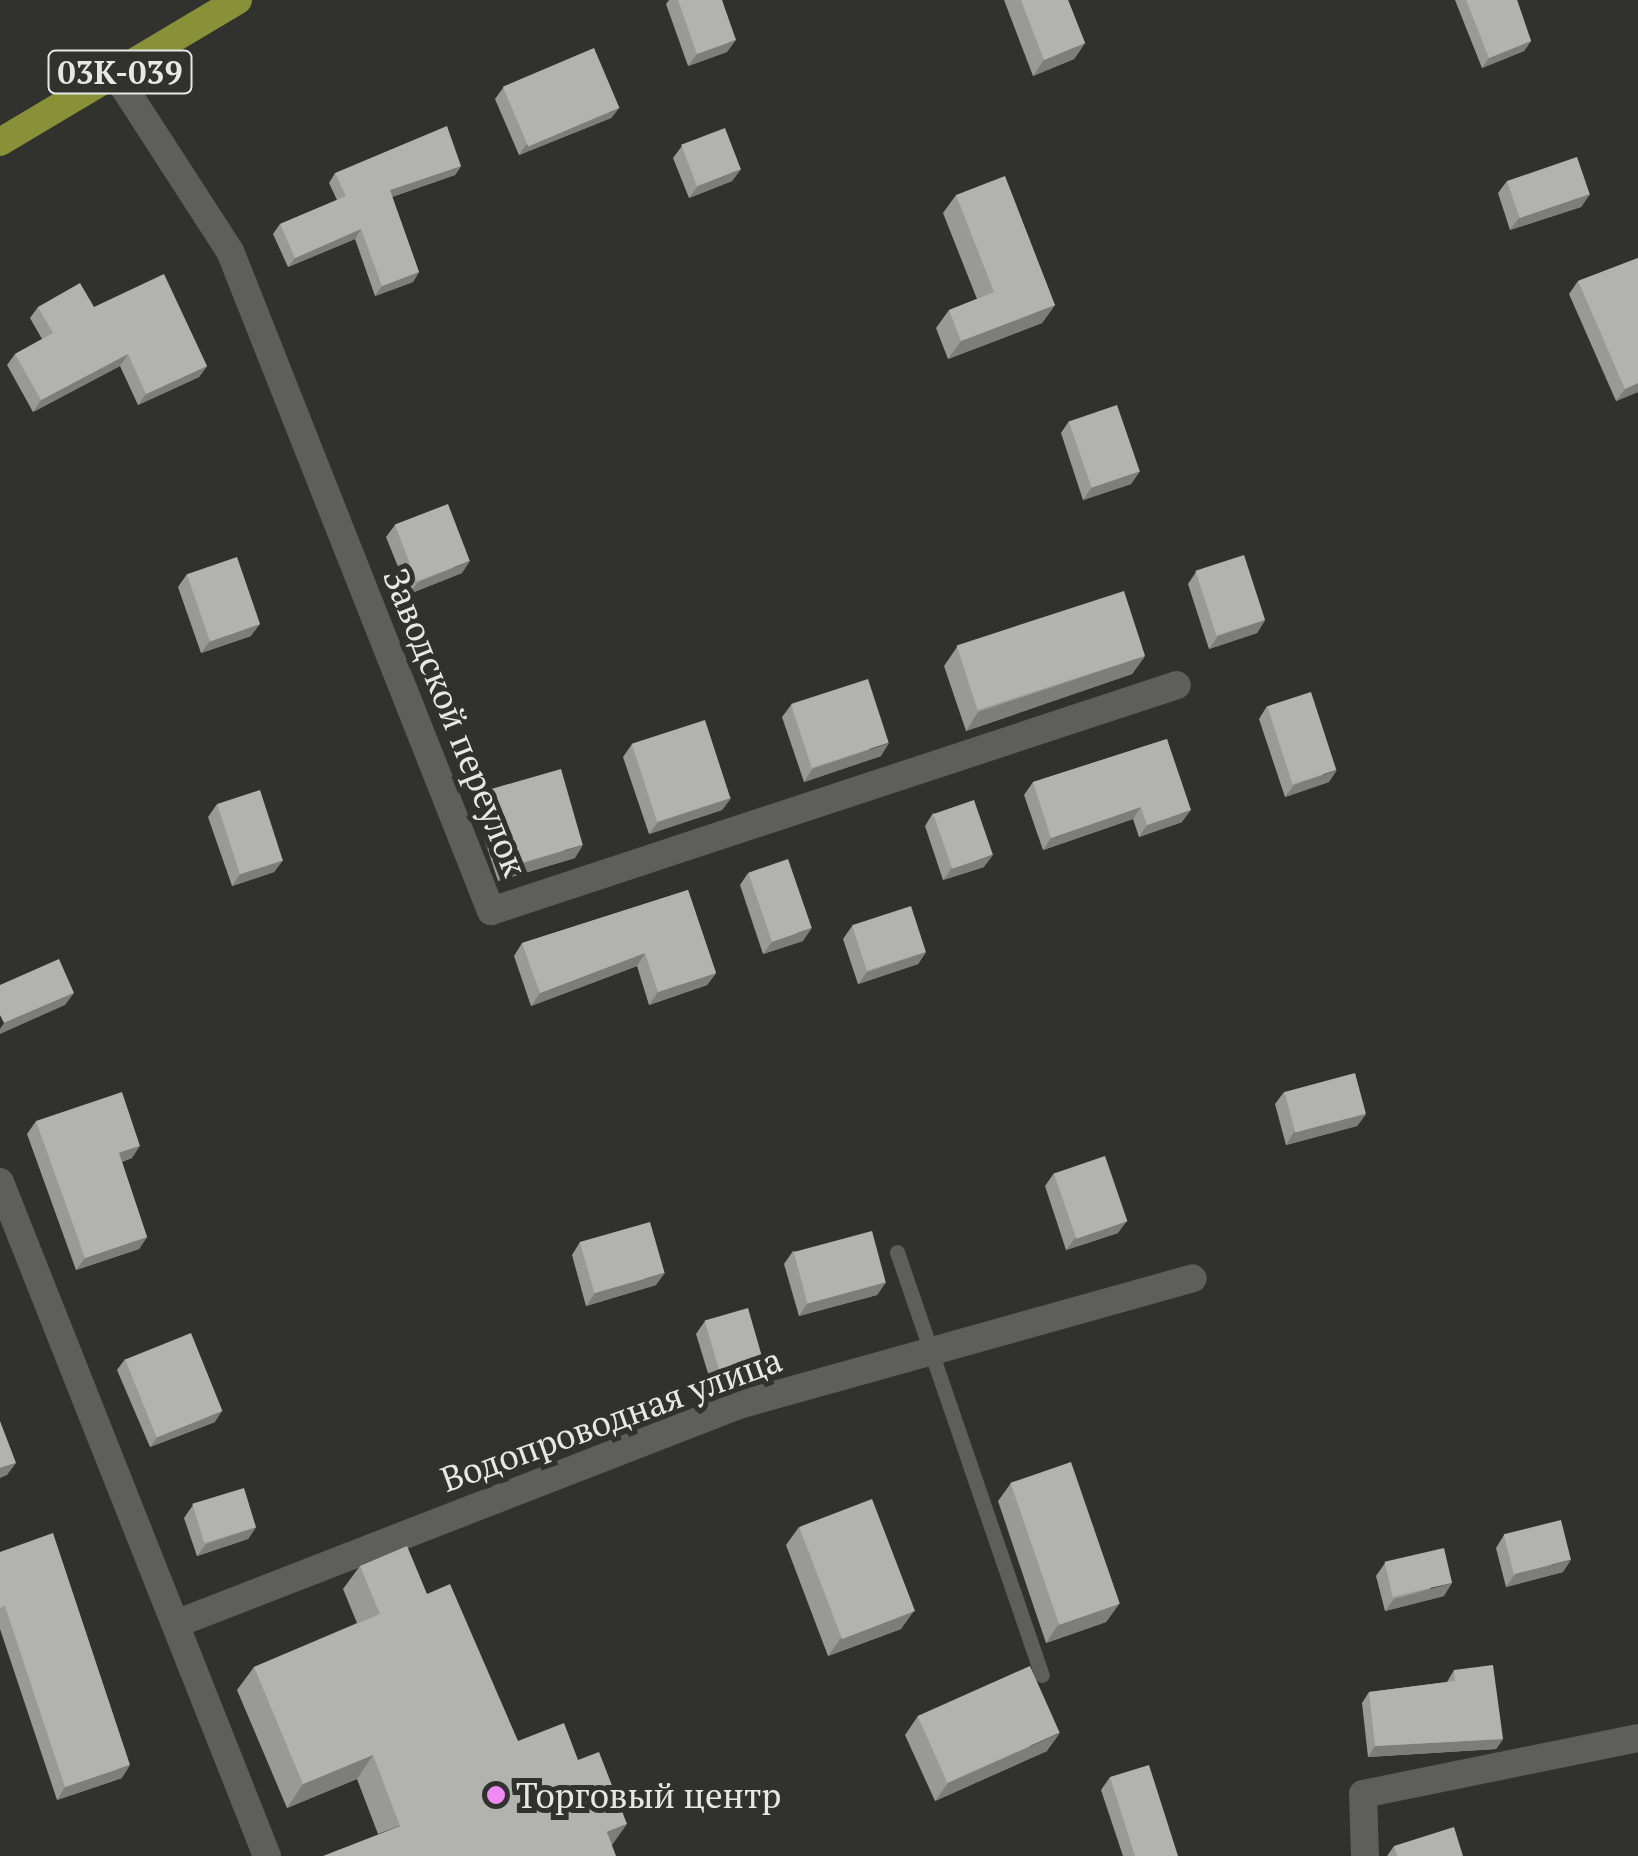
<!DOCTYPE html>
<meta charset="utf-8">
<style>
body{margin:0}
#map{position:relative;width:1638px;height:1856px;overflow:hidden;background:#31312e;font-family:"PT Serif",serif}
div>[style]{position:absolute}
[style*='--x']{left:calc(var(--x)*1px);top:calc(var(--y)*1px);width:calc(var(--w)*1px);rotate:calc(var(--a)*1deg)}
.service>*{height:15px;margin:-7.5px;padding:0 7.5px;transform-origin:7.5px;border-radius:7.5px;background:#5e5f5b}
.minor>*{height:28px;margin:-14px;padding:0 14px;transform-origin:14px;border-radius:14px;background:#5e5f5b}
.primary>*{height:28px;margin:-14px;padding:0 14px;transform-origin:14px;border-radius:14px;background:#889038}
.wall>*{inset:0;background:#999a96}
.shaded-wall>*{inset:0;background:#7d7d7a}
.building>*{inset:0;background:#b2b3ae;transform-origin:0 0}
.dots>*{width:28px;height:28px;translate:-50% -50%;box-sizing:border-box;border:5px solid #31312e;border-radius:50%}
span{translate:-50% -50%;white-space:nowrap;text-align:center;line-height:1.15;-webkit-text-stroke:10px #31312e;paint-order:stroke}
.shield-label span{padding:2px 8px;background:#31312e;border:2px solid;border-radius:8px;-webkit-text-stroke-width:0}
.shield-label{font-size:32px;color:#e7e7e5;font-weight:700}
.street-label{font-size:35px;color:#e7e7e5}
.poi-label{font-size:35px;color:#e7e7e5}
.left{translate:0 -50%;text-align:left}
</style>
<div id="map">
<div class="service">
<i style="--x:897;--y:1252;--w:447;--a:71.1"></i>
</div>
<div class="minor">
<i style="--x:116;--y:75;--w:210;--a:57.1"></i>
<i style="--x:230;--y:251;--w:710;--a:68.42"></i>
<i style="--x:491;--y:911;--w:722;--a:-18.23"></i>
<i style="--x:0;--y:1182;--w:725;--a:68.39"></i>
<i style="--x:178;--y:1623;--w:602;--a:-21.24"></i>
<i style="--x:739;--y:1405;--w:471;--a:-15.6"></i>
<i style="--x:1365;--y:1856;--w:62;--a:-91.8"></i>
<i style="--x:1363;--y:1794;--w:281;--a:-11.5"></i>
</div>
<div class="primary">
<i style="--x:0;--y:142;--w:277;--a:-30.8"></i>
</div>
<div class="wall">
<i style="clip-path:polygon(669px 0,722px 0,727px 52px,688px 66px,666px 4px)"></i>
<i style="clip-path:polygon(1004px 0,1068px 0,1085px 43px,1074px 59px,1033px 76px)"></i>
<i style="clip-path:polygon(1455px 0,1517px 0,1531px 41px,1524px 51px,1482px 68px)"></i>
<i style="clip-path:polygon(503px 88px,619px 108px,611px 118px,519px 155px,495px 99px)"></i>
<i style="clip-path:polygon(682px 146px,741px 169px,732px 181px,689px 198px,673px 158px)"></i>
<i style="clip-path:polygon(461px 166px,455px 175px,392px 197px,419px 272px,413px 282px,375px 296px,355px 239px,288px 267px,273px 234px,280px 224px,337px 200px,329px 183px,335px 173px)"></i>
<i style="clip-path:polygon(1507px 181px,1590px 194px,1581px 207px,1510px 230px,1498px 193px)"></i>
<i style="clip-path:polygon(956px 195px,1055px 305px,1042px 323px,948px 359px,936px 328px,949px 310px,977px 299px,943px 213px)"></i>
<i style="clip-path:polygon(1638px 258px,1638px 392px,1616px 401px,1569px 294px,1578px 281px)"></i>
<i style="clip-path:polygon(38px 307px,94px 307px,207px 366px,199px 377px,138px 405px,120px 366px,33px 412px,7px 365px,15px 354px,42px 339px,30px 318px)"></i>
<i style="clip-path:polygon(1069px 421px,1140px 471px,1131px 484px,1083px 500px,1061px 433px)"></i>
<i style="clip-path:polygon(395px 525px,462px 573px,409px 594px,386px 537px)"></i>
<i style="clip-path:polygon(1196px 572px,1265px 620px,1257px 633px,1209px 649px,1188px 584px)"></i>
<i style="clip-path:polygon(187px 574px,251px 636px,201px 653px,178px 587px)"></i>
<i style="clip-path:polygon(957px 647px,1145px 656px,1132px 674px,966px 731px,944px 666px)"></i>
<i style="clip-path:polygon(791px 705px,881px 756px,804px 782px,782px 717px)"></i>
<i style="clip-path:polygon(1267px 706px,1329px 782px,1285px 797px,1259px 719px)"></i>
<i style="clip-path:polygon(1167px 739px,1182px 822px,1139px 837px,1133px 819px,1043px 850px,1024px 795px,1033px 782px)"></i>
<i style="clip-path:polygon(632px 744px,731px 798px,722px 810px,649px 834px,623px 757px)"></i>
<i style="clip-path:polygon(481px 793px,575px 858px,498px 881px,473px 805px)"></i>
<i style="clip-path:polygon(217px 804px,283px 860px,274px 872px,232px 886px,208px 817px)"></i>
<i style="clip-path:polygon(933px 813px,984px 867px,943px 880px,925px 826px)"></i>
<i style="clip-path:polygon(748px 873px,803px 941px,763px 954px,740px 885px)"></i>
<i style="clip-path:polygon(688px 890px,716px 973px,707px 985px,649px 1005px,637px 966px,531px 1006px,514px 956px,522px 943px)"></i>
<i style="clip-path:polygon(852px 926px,926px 952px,918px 964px,858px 984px,843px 939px)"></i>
<i style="clip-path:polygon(1284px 1092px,1366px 1114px,1357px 1126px,1286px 1145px,1275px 1104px)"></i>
<i style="clip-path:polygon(36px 1121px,132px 1158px,122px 1162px,147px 1237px,139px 1249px,76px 1270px,27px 1134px)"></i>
<i style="clip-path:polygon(1054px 1173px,1118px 1233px,1066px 1250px,1045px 1186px)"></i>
<i style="clip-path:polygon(580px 1242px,656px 1285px,586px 1306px,572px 1255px)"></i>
<i style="clip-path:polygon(793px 1251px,886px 1282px,877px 1295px,799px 1316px,784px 1264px)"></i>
<i style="clip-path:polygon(705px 1321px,766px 1369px,757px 1382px,715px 1396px,696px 1334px)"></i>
<i style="clip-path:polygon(125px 1359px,215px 1422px,150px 1447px,117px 1370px)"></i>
<i style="clip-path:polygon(1011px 1483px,1119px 1604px,1106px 1622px,1046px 1643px,998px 1501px)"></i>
<i style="clip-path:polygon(193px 1505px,256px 1527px,248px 1539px,197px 1556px,184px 1518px)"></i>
<i style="clip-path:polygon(799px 1527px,901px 1629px,828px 1656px,786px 1545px)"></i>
<i style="clip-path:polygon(1504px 1535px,1563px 1572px,1506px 1587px,1496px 1548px)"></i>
<i style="clip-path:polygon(0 1552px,122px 1778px,57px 1800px,0 1629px)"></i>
<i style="clip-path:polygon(1385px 1563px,1444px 1596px,1385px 1611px,1376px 1576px)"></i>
<i style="clip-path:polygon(360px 1566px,427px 1594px,518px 1741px,578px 1760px,378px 1834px,357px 1779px,287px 1808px,237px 1690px,254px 1667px,357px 1623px,343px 1589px)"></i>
<i style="clip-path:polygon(1454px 1670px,1503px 1739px,1496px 1749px,1368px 1757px,1362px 1703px,1369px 1692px,1447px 1682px)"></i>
<i style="clip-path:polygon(918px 1716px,1047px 1751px,935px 1801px,905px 1735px)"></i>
<i style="clip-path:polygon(1110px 1777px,1178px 1856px,1123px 1856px,1101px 1790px)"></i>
<i style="clip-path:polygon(1394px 1846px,1463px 1856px,1387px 1856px)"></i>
</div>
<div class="shaded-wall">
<i style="clip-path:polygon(736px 40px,727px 52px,688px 66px,697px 54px)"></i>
<i style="clip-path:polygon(1531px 41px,1524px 51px,1482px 68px,1489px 58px)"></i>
<i style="clip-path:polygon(1085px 43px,1074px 59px,1033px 76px,1044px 60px)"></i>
<i style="clip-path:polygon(619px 108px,611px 118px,519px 155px,526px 145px)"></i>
<i style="clip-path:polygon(461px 166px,455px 175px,383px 200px,390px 190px)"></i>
<i style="clip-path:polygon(741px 169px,732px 181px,689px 198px,698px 186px)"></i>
<i style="clip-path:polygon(1590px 194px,1581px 207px,1510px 230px,1519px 218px)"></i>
<i style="clip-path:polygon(361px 229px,355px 239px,288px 267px,295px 258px)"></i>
<i style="clip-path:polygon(419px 272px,413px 282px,375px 296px,382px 286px)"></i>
<i style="clip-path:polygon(1055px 305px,1042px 323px,948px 359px,961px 341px)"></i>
<i style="clip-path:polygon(128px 354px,120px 366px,33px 412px,41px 400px)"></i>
<i style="clip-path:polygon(207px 366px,199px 377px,138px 405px,146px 394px)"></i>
<i style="clip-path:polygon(1638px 383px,1638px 392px,1616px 401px,1625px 389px)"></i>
<i style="clip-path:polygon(1140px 471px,1131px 484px,1083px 500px,1092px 487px)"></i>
<i style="clip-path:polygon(470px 561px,462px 573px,409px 594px,418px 582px)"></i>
<i style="clip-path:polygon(1265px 620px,1257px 633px,1209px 649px,1218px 636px)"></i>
<i style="clip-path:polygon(260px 624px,251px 636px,201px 653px,210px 641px)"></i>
<i style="clip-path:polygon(1145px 656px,1132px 674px,966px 731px,978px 712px)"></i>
<i style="clip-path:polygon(889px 743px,881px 756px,804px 782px,812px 769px)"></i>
<i style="clip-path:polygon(1337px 770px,1329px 782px,1285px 797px,1294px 785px)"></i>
<i style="clip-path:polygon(731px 798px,722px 810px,649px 834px,658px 822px)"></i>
<i style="clip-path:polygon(1141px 807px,1133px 819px,1043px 850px,1051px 838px)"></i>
<i style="clip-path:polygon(1191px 810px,1182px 822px,1139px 837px,1147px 825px)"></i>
<i style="clip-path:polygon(583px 845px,575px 858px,498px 881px,507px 868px)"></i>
<i style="clip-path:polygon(993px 855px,984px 867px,943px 880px,952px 868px)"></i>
<i style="clip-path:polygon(283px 860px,274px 872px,232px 886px,240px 874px)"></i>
<i style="clip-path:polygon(812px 928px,803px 941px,763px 954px,772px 942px)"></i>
<i style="clip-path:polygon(926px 952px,918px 964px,858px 984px,867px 972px)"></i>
<i style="clip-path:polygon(645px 953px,637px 966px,531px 1006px,540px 993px)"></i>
<i style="clip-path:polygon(716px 973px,707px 985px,649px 1005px,658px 992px)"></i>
<i style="clip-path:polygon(74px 993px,65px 1005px,0 1034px,0 1029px,4px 1023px)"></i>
<i style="clip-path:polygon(1366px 1114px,1357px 1126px,1286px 1145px,1294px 1132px)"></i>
<i style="clip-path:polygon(140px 1146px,132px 1158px,111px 1165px,119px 1153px)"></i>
<i style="clip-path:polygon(1127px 1221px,1118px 1233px,1066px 1250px,1075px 1238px)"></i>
<i style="clip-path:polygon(147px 1237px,139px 1249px,76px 1270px,85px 1258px)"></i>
<i style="clip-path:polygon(665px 1273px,656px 1285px,586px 1306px,595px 1293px)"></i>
<i style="clip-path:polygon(886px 1282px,877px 1295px,799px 1316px,807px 1304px)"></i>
<i style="clip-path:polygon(766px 1369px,757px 1382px,715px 1396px,724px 1383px)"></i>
<i style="clip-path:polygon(222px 1411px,215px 1422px,150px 1447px,158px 1436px)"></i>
<i style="clip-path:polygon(16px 1463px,7px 1475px,0 1478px,0 1468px)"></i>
<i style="clip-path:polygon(256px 1527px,248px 1539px,197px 1556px,206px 1544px)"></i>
<i style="clip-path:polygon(1571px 1560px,1563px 1572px,1506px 1587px,1515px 1574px)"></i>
<i style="clip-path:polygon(1452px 1583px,1444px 1596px,1385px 1611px,1394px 1599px)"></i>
<i style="clip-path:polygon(1119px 1604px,1106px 1622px,1046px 1643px,1058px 1625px)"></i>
<i style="clip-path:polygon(914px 1611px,901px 1629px,828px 1656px,841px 1638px)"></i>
<i style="clip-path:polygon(1060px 1733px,1047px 1751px,935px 1801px,948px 1783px)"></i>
<i style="clip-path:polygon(1503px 1739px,1496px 1749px,1368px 1757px,1375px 1746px)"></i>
<i style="clip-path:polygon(373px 1755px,357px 1779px,287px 1808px,303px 1784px)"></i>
<i style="clip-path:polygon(130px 1765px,122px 1778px,57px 1800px,65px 1787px)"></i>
<i style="clip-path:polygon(627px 1824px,610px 1848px,607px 1832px)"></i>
</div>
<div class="building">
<i style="clip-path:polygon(678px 0,722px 0,736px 40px,697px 54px)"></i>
<i style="clip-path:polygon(1021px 0,1068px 0,1085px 43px,1044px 60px)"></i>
<i style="clip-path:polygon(1466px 0,1517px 0,1531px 41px,1489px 58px)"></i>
<i style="left:594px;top:48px;width:65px;height:99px;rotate:67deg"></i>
<i style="clip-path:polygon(447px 126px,461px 166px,390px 190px,419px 272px,382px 286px,361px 229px,295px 258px,280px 224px,346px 196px,335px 173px)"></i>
<i style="left:725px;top:128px;width:44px;height:47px;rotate:69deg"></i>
<i style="left:1577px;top:157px;width:39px;height:74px;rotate:71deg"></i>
<i style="clip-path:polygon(1005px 176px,1055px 305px,961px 341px,949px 310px,994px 292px,956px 195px)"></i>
<i style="clip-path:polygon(1638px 258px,1638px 383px,1625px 389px,1578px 281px)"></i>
<i style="clip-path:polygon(164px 274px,207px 366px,146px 394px,128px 354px,41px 400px,15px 354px,53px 333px,38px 307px,80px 283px,94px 307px)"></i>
<i style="left:1117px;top:405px;width:70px;height:51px;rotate:71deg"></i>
<i style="left:448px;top:504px;width:61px;height:57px;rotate:69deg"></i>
<i style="left:1244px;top:555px;width:68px;height:51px;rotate:72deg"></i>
<i style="left:237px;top:557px;width:71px;height:53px;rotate:71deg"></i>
<i style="left:1124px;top:591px;width:68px;height:176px;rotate:72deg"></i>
<i style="left:868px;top:679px;width:67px;height:81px;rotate:72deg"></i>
<i style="left:1311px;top:692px;width:82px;height:46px;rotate:72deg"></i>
<i style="left:705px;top:720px;width:82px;height:77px;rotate:72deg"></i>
<i style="clip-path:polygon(1167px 739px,1191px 810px,1147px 825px,1141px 807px,1051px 838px,1033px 782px)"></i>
<i style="left:561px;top:769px;width:79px;height:84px;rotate:74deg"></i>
<i style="left:260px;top:790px;width:74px;height:45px;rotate:72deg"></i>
<i style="left:974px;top:800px;width:58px;height:43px;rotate:71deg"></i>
<i style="left:788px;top:859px;width:73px;height:42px;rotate:71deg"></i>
<i style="clip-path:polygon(688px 890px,716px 973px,658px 992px,645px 953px,540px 993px,522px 943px)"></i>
<i style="left:911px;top:906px;width:48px;height:62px;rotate:72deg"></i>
<i style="clip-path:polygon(59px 959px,74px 993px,4px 1023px,0 1015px,0 985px)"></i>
<i style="left:1355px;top:1073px;width:42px;height:73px;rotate:75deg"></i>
<i style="clip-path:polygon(122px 1092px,140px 1146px,119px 1153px,147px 1237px,85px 1258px,36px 1121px)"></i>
<i style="left:1105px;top:1156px;width:69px;height:54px;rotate:71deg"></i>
<i style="left:650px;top:1222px;width:53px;height:73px;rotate:74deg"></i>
<i style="left:872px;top:1231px;width:53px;height:81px;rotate:75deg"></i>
<i style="left:748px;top:1308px;width:64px;height:45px;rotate:74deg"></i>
<i style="left:191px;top:1333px;width:84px;height:71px;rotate:68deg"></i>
<i style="clip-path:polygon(0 1421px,16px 1463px,0 1468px)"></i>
<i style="left:1071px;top:1462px;width:150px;height:64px;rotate:71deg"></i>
<i style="left:244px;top:1488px;width:41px;height:54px;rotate:73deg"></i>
<i style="left:872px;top:1499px;width:120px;height:78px;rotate:69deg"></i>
<i style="left:1561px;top:1520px;width:41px;height:59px;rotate:76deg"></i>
<i style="clip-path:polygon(53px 1533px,130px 1765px,65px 1787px,5px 1606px,0 1608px,0 1552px)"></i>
<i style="clip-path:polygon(407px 1546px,427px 1594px,450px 1584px,518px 1741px,564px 1723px,578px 1760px,599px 1752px,627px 1824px,607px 1832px,616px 1856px,323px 1856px,400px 1826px,373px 1755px,303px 1784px,254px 1667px,380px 1614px,360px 1566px)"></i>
<i style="left:1444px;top:1548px;width:36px;height:61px;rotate:77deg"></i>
<i style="clip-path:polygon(1493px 1665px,1503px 1739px,1375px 1746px,1369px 1692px,1455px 1681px,1454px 1670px)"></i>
<i style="left:1030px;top:1666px;width:73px;height:123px;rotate:66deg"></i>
<i style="clip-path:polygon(1149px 1765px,1178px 1856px,1135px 1856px,1110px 1777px)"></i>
<i style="clip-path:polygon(1454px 1827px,1463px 1856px,1397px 1856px,1394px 1846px)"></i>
</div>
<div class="dots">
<i style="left:496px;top:1795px;background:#f08bf6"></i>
</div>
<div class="shield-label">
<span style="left:120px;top:72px">03К-039</span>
</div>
<div class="street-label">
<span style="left:456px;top:722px;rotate:68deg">Заводской переулок</span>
<span style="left:611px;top:1419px;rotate:-20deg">Водопроводная улица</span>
</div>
<div class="poi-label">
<span class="left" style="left:516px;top:1795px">Торговый центр</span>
</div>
</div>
